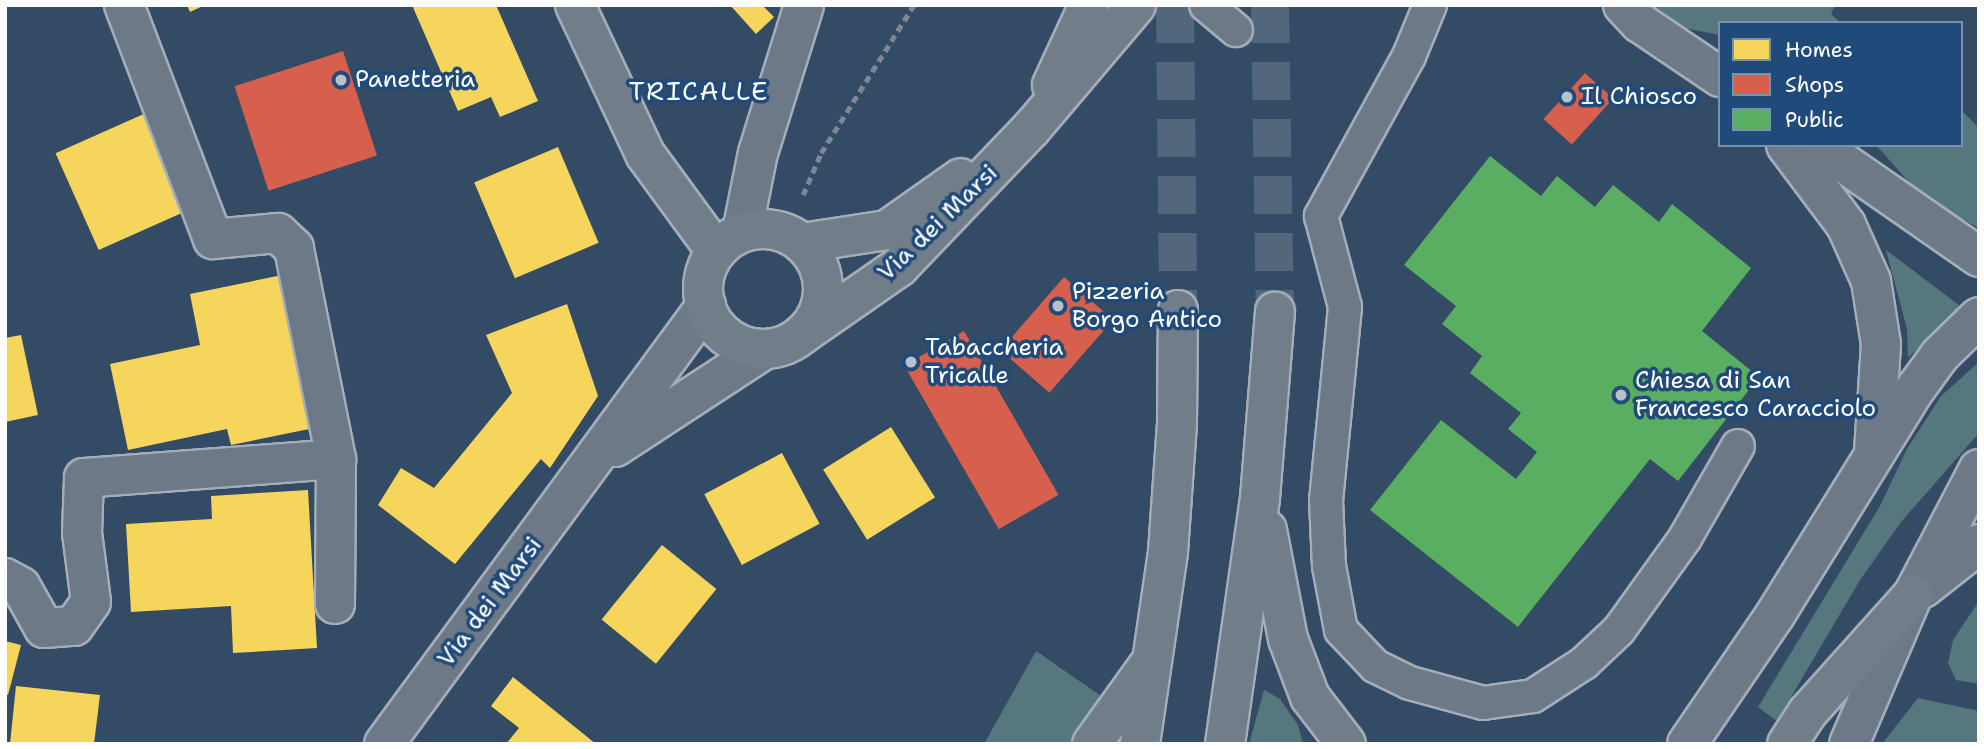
<!DOCTYPE html>
<style>
body{margin:0}
#map{position:relative;width:1984px;height:749px;overflow:hidden;background:#344b65;font-family:"Shantell Sans",sans-serif}
div>[style]{position:absolute}
[style*='--x']{left:calc(var(--x)*1px);top:calc(var(--y)*1px);width:calc(var(--w)*1px);rotate:calc(var(--a)*1deg)}
.green>*{inset:0;background:#57777f}
.homes>*{inset:0;background:#f6d55c;transform-origin:0 0}
.shops>*{inset:0;background:#d6604d;transform-origin:0 0}
.public>*{inset:0;background:#5aae61}
.trunk-tunnel>*{height:38px;margin-top:-19px;transform-origin:0;background:repeating-linear-gradient(90deg,#52667c 0 38px,transparent 0 57px)}
.path>*{height:4.5px;margin-top:-2.25px;transform-origin:0;background:repeating-linear-gradient(90deg,#7e8895 0 7px,transparent 0 12px)}
.roads{filter:drop-shadow(2px 0 #a4aeba) drop-shadow(-2px 0 #a4aeba) drop-shadow(0 2px #a4aeba) drop-shadow(0 -2px #a4aeba)}
.service>*{height:32px;margin:-16px;padding:0 16px;transform-origin:16px;border-radius:16px;background:#6d7986}
.minor>*{height:38px;margin:-19px;padding:0 19px;transform-origin:19px;border-radius:19px;background:#6d7986}
.secondary>*{height:38px;margin:-19px;padding:0 19px;transform-origin:19px;border-radius:19px;background:#6d7986}
.primary>*{height:38px;margin:-19px;padding:0 19px;transform-origin:19px;border-radius:19px;background:#717d88}
.primary>.ring{margin:-19px;padding:0;box-sizing:content-box;background:none;border:38px solid #717d88;border-radius:50%}
.trunk>*{height:38px;margin:-19px;padding:0 19px;transform-origin:19px;border-radius:19px;background:#717d88}
.dots>*{width:19px;height:19px;translate:-50% -50%;box-sizing:border-box;border:4px solid #1f4a7a;border-radius:50%}
span{translate:-50% -50%;white-space:nowrap;text-align:center;line-height:1.15;-webkit-text-stroke:7px #1f4a7a;paint-order:stroke}
.poi-label{font-size:24px;color:#fff}
.left{translate:0 -50%;text-align:left}
.street-label{font-size:24px;color:#fff}
.neighbourhood-label{font-size:26px;color:#fff;letter-spacing:2px}
.frame{position:absolute;inset:0;border:7px solid #fff;pointer-events:none}
.legend{position:absolute;left:1718px;top:21px;width:245px;height:126px;box-sizing:border-box;background:#1f4a7a;border:2px solid #7992af;margin:0;padding:9px 12px;list-style:none;font-size:21px;color:#fff}
.legend li{display:flex;align-items:center;gap:14px;height:35px}
.legend b{width:35px;border:2px solid #7992af}
</style>
<div id="map">
<div class="green">
<i style="clip-path:polygon(1646px 5px,1835px 5px,1831px 14px,1841px 23px,1720px 23px,1720px 35px,1668px 25px)"></i>
<i style="clip-path:polygon(1961px 110px,1979px 128px,1979px 228px,1923px 198px,1876px 145px,1961px 145px)"></i>
<i style="clip-path:polygon(1886px 250px,1968px 312px,1937px 330px,1908px 358px,1907px 329px)"></i>
<i style="clip-path:polygon(1979px 362px,1979px 433px,1901px 522px,1860px 580px,1777px 721px,1758px 707px,1880px 506px,1907px 449px,1941px 396px)"></i>
<i style="clip-path:polygon(1979px 601px,1979px 684px,1956px 680px,1948px 663px,1953px 640px)"></i>
<i style="clip-path:polygon(1036px 651px,1104px 698px,1080px 744px,984px 744px)"></i>
<i style="clip-path:polygon(1264px 690px,1280px 699px,1298px 725px,1303px 744px,1249px 744px)"></i>
<i style="clip-path:polygon(1918px 698px,1979px 711px,1979px 744px,1882px 744px)"></i>
</div>
<div class="homes">
<i style="clip-path:polygon(187px 5px,205px 5px,190px 12px)"></i>
<i style="clip-path:polygon(412px 5px,496px 5px,538px 101px,500px 117px,491px 97px,458px 111px)"></i>
<i style="clip-path:polygon(730px 5px,762px 5px,774px 17px,756px 34px)"></i>
<i style="left:146px;top:113px;width:106px;height:99px;rotate:66deg"></i>
<i style="left:558px;top:147px;width:104px;height:91px;rotate:67deg"></i>
<i style="clip-path:polygon(287px 274px,319px 427px,231px 445px,227px 429px,128px 450px,110px 364px,200px 345px,190px 294px)"></i>
<i style="clip-path:polygon(567px 304px,598px 396px,550px 468px,541px 459px,455px 564px,378px 505px,401px 468px,434px 488px,512px 393px,486px 335px)"></i>
<i style="clip-path:polygon(21px 335px,38px 415px,5px 422px,5px 338px)"></i>
<i style="left:891px;top:427px;width:83px;height:80px;rotate:58deg"></i>
<i style="left:782px;top:453px;width:80px;height:88px;rotate:62deg"></i>
<i style="clip-path:polygon(308px 490px,317px 648px,233px 653px,231px 606px,131px 612px,126px 524px,212px 519px,211px 496px)"></i>
<i style="left:662px;top:545px;width:70px;height:96px;rotate:39deg"></i>
<i style="clip-path:polygon(5px 641px,21px 645px,8px 695px,5px 694px)"></i>
<i style="clip-path:polygon(513px 677px,596px 744px,506px 744px,519px 728px,491px 706px)"></i>
<i style="clip-path:polygon(16px 686px,100px 695px,94px 744px,10px 744px)"></i>
</div>
<div class="shops">
<i style="left:343px;top:51px;width:110px;height:114px;rotate:72deg"></i>
<i style="left:1585px;top:73px;width:38px;height:62px;rotate:42deg"></i>
<i style="left:1064px;top:277px;width:65px;height:97px;rotate:41deg"></i>
<i style="left:964px;top:331px;width:189px;height:69px;rotate:60deg"></i>
</div>
<div class="public">
<i style="clip-path:polygon(1490px 156px,1541px 196px,1557px 176px,1595px 207px,1613px 185px,1659px 222px,1672px 204px,1751px 268px,1702px 331px,1759px 377px,1678px 481px,1650px 459px,1518px 627px,1370px 510px,1441px 420px,1516px 479px,1537px 452px,1508px 429px,1521px 413px,1470px 373px,1482px 356px,1442px 324px,1456px 306px,1404px 265px)"></i>
</div>
<div class="trunk-tunnel">
<i style="--x:1175;--y:5;--w:305;--a:89.4"></i>
<i style="--x:1270;--y:5;--w:307;--a:89.1"></i>
</div>
<div class="path">
<i style="--x:803;--y:195;--w:46;--a:-66.8"></i>
<i style="--x:821;--y:153;--w:175;--a:-57.9"></i>
</div>
<div class="roads">
<div class="service">
<i style="--x:1206;--y:5;--w:39;--a:40"></i>
<i style="--x:1430;--y:5;--w:55;--a:112.4"></i>
<i style="--x:1409;--y:56;--w:183;--a:118.8"></i>
<i style="--x:1321;--y:216;--w:94;--a:75.2"></i>
<i style="--x:1345;--y:307;--w:194;--a:95.6"></i>
<i style="--x:1326;--y:500;--w:66;--a:87.4"></i>
<i style="--x:1329;--y:566;--w:65;--a:79.4"></i>
<i style="--x:1341;--y:630;--w:50;--a:46.6"></i>
<i style="--x:1375;--y:666;--w:39;--a:26"></i>
<i style="--x:1410;--y:683;--w:76;--a:15.3"></i>
<i style="--x:1483;--y:703;--w:50;--a:-8"></i>
<i style="--x:1533;--y:696;--w:61;--a:-32.9"></i>
<i style="--x:1584;--y:663;--w:48;--a:-43.3"></i>
<i style="--x:1619;--y:630;--w:113;--a:-54.3"></i>
<i style="--x:1685;--y:538;--w:106;--a:-60.1"></i>
</div>
<div class="minor">
<i style="--x:1786;--y:145;--w:100;--a:53.1"></i>
<i style="--x:1846;--y:225;--w:61;--a:65.9"></i>
<i style="--x:1871;--y:281;--w:64;--a:81"></i>
<i style="--x:1881;--y:344;--w:109;--a:93.7"></i>
<i style="--x:742;--y:232;--w:81;--a:-78.6"></i>
<i style="--x:758;--y:153;--w:155;--a:-72.7"></i>
<i style="--x:5;--y:578;--w:18;--a:29"></i>
<i style="--x:21;--y:587;--w:47;--a:60.7"></i>
<i style="--x:44;--y:628;--w:30;--a:-4"></i>
<i style="--x:74;--y:626;--w:29;--a:-55"></i>
<i style="--x:91;--y:602;--w:70;--a:-97.4"></i>
<i style="--x:82;--y:533;--w:55;--a:-87.9"></i>
<i style="--x:84;--y:478;--w:253;--a:-4.3"></i>
<i style="--x:336;--y:459;--w:215;--a:-101.3"></i>
<i style="--x:294;--y:248;--w:22;--a:-137"></i>
<i style="--x:278;--y:233;--w:65;--a:174.7"></i>
<i style="--x:213;--y:239;--w:250;--a:-110.8"></i>
<i style="--x:1923;--y:588;--w:71;--a:-38.2"></i>
<i style="--x:335;--y:604;--w:145;--a:-89.6"></i>
<i style="--x:1687;--y:744;--w:156;--a:-55.7"></i>
<i style="--x:1775;--y:615;--w:267;--a:-58.2"></i>
<i style="--x:1916;--y:388;--w:41;--a:-54"></i>
<i style="--x:1940;--y:355;--w:54;--a:-44.3"></i>
<i style="--x:1849;--y:744;--w:162;--a:-66.8"></i>
<i style="--x:1913;--y:595;--w:142;--a:-62.4"></i>
</div>
<div class="secondary">
<i style="--x:1623;--y:5;--w:25;--a:47"></i>
<i style="--x:1640;--y:23;--w:97;--a:34"></i>
<i style="--x:1818;--y:145;--w:196;--a:34.8"></i>
<i style="--x:615;--y:447;--w:179;--a:-33.2"></i>
<i style="--x:384;--y:744;--w:544;--a:-53.68"></i>
</div>
<div class="primary">
<i style="--x:575;--y:5;--w:165;--a:64.8"></i>
<i style="--x:645;--y:154;--w:120;--a:53.8"></i>
<i style="--x:1052;--y:85;--w:88;--a:-65.2"></i>
<i class="ring" style="left:703px;top:229px;width:82px;height:82px"></i>
<i style="--x:802;--y:243;--w:86;--a:-8.7"></i>
<i style="--x:887;--y:230;--w:90;--a:-35.1"></i>
<i style="--x:804;--y:333;--w:116;--a:-34.8"></i>
<i style="--x:899;--y:267;--w:191;--a:-46.3"></i>
<i style="--x:1031;--y:129;--w:162;--a:-49.7"></i>
</div>
<div class="trunk">
<i style="--x:1267;--y:530;--w:111;--a:79.1"></i>
<i style="--x:1288;--y:639;--w:62;--a:69.2"></i>
<i style="--x:1310;--y:697;--w:59;--a:52.5"></i>
<i style="--x:1092;--y:744;--w:101;--a:-54.3"></i>
<i style="--x:1140;--y:744;--w:194;--a:-81.7"></i>
<i style="--x:1168;--y:552;--w:128;--a:-86"></i>
<i style="--x:1177;--y:424;--w:114;--a:-89.5"></i>
<i style="--x:1225;--y:744;--w:248;--a:-81.9"></i>
<i style="--x:1260;--y:498;--w:187;--a:-85.4"></i>
<i style="--x:1787;--y:744;--w:38;--a:-57"></i>
<i style="--x:1808;--y:712;--w:157;--a:-48.1"></i>
</div>
</div>
<div class="dots">
<i style="left:341px;top:80px;background:#b8c0c9"></i>
<i style="left:1567px;top:97px;background:#b8c0c9"></i>
<i style="left:1058px;top:306px;background:#b8c0c9"></i>
<i style="left:911px;top:362px;background:#b8c0c9"></i>
<i style="left:1621px;top:395px;background:#b8c0c9"></i>
</div>
<div class="poi-label">
<span class="left" style="left:355px;top:80px">Panetteria</span>
<span class="left" style="left:1581px;top:97px">Il Chiosco</span>
<span class="left" style="left:1072px;top:306px">Pizzeria<br>Borgo Antico</span>
<span class="left" style="left:925px;top:362px">Tabaccheria<br>Tricalle</span>
<span class="left" style="left:1635px;top:395px">Chiesa di San<br>Francesco Caracciolo</span>
</div>
<div class="street-label">
<span style="left:938px;top:223px;rotate:-44deg">Via dei Marsi</span>
<span style="left:490px;top:602px;rotate:-53deg">Via dei Marsi</span>
</div>
<div class="neighbourhood-label">
<span style="left:699px;top:91px">TRICALLE</span>
</div>
<div class="frame"></div>
<ul class="legend">
<li><b style="height:19px;background:#f6d55c"></b>Homes</li>
<li><b style="height:19px;background:#d6604d"></b>Shops</li>
<li><b style="height:19px;background:#5aae61"></b>Public</li>
</ul>
</div>
